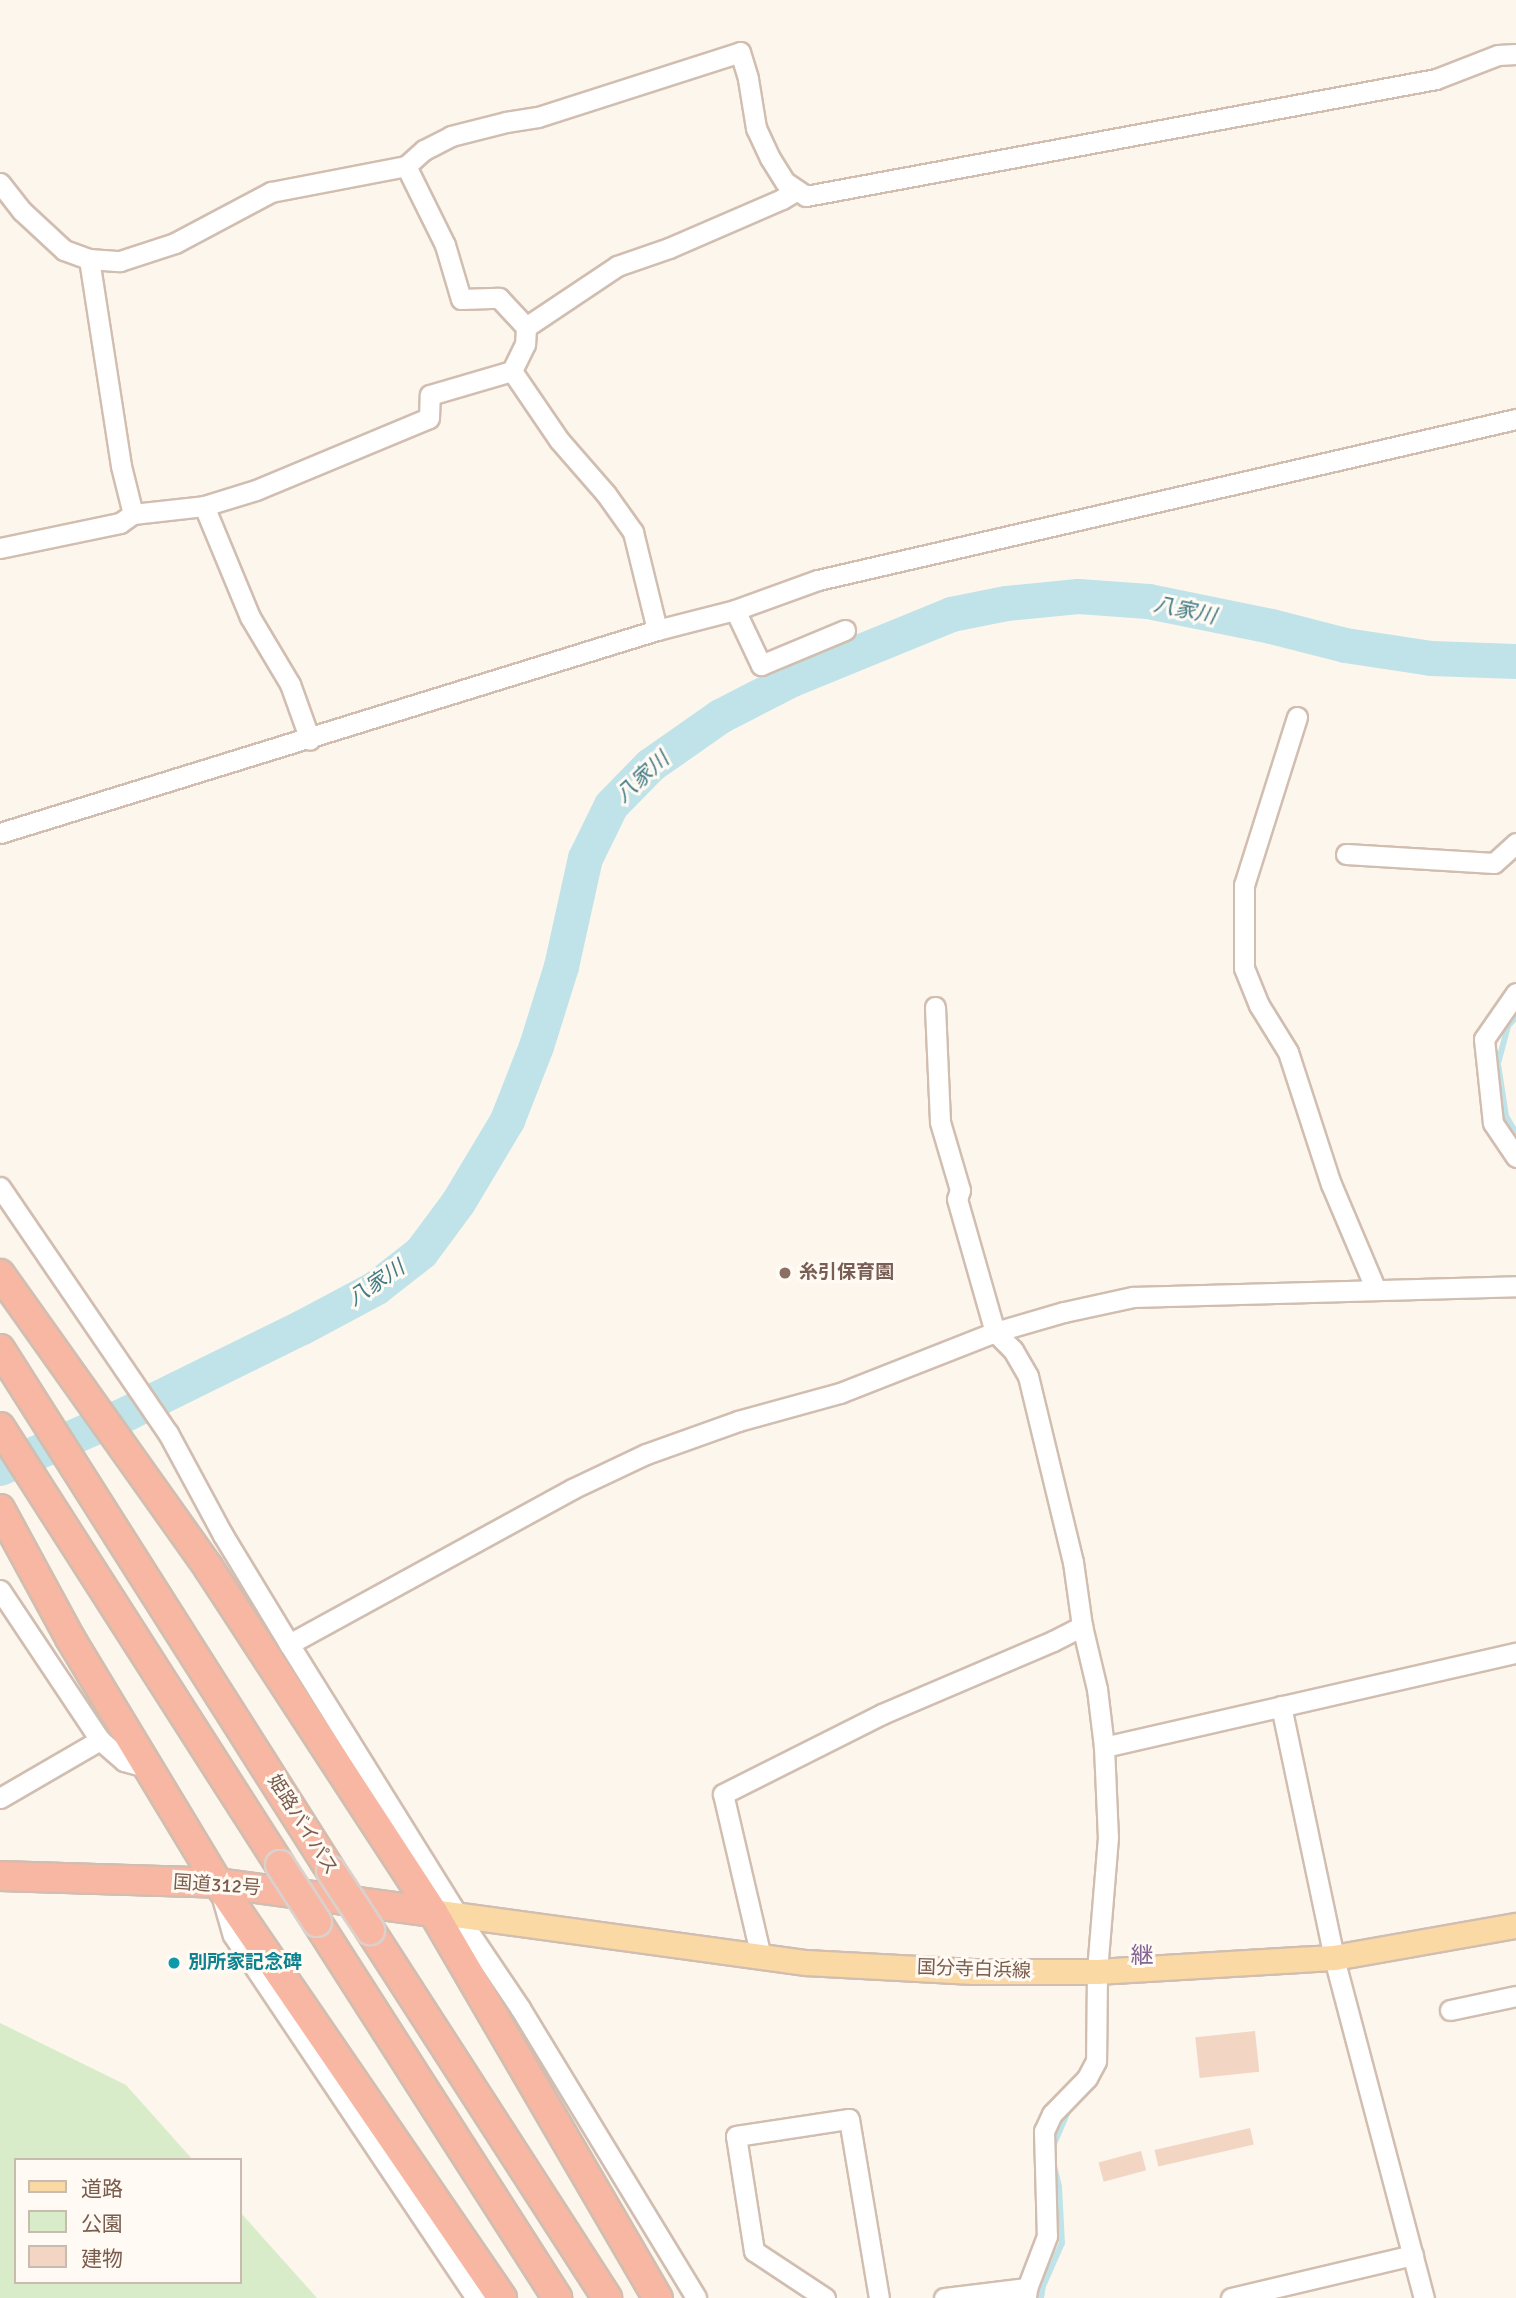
<!DOCTYPE html>
<meta charset="utf-8">
<style>
body{margin:0}
#map{position:relative;width:1516px;height:2298px;overflow:hidden;background:#fdf6ec;font-family:Signika,"Noto Sans JP",sans-serif}
div>[style]{position:absolute}
[style*='--x']{left:calc(var(--x)*1px);top:calc(var(--y)*1px);width:calc(var(--w)*1px);rotate:calc(var(--a)*1deg)}
.green>*{inset:0;background:#d8ecc9}
.stream>*{height:6px;margin:-3px;padding:0 3px;transform-origin:3px;border-radius:3px;background:#bfe3e8}
.river>*{height:35px;margin:-17.5px;padding:0 17.5px;transform-origin:17.5px;border-radius:17.5px;background:#bfe3e8}
.building>*{inset:0;background:#f3d5c3;transform-origin:0 0}
.roads{filter:drop-shadow(2px 0 #d1beb0) drop-shadow(-2px 0 #d1beb0) drop-shadow(0 2px #d1beb0) drop-shadow(0 -2px #d1beb0)}
.minor>*{height:19px;margin:-9.5px;padding:0 9.5px;transform-origin:9.5px;border-radius:9.5px;background:#fff}
.major>*{height:24px;margin:-12px;padding:0 12px;transform-origin:12px;border-radius:12px;background:#fbd9a5}
.highway>*{height:28px;margin:-14px;padding:0 14px;transform-origin:14px;border-radius:14px;background:#f7b7a3}
.bridges{filter:drop-shadow(2px 0 #dad1cd) drop-shadow(-2px 0 #dad1cd) drop-shadow(0 2px #dad1cd) drop-shadow(0 -2px #dad1cd)}
.highway-bridge>*{height:28px;margin:-14px;padding:0 14px;transform-origin:14px;border-radius:14px;background:#f7b7a3}
.dots>*{width:19px;height:19px;translate:-50% -50%;box-sizing:border-box;border:4px solid #fffaf3;border-radius:50%}
span{translate:-50% -50%;white-space:nowrap;text-align:center;line-height:1.15;-webkit-text-stroke:6px #fffaf3;paint-order:stroke}
.education-label{font-size:19px;color:#785e54;font-weight:700}
.left{translate:0 -50%;text-align:left}
.street-label{font-size:19px;color:#7a5c4d}
.culture-label{font-size:19px;color:#0d838f;font-weight:700}
.water-label{font-size:21px;color:#437c86;font-style:italic}
.quarter-label{font-size:23px;color:#846695}
.legend{position:absolute;left:14px;top:2158px;width:228px;height:126px;box-sizing:border-box;background:#fffaf3;border:2px solid #cabbb1;margin:0;padding:9px 12px;list-style:none;font-size:21px;color:#7a5c4d}
.legend li{display:flex;align-items:center;gap:14px;height:35px}
.legend b{width:35px;border:2px solid #cabbb1}
</style>
<div id="map">
<div class="green">
<i style="clip-path:polygon(0 2023px,126px 2085px,193px 2160px,16px 2160px,16px 2282px,240px 2282px,240px 2212px,317px 2298px,0 2298px)"></i>
</div>
<div class="stream">
<i style="--x:1516;--y:1017;--w:12;--a:132"></i>
<i style="--x:1508;--y:1026;--w:39;--a:105"></i>
<i style="--x:1498;--y:1064;--w:53;--a:81.3"></i>
<i style="--x:1506;--y:1116;--w:20;--a:60"></i>
<i style="--x:1053;--y:2146;--w:40;--a:-66.6"></i>
<i style="--x:1041;--y:2298;--w:12;--a:-81"></i>
<i style="--x:1043;--y:2286;--w:47;--a:-66.2"></i>
<i style="--x:1062;--y:2243;--w:56;--a:-93.1"></i>
<i style="--x:1059;--y:2187;--w:28;--a:-103"></i>
</div>
<div class="river">
<i style="--x:0;--y:1468;--w:138;--a:-23.4"></i>
<i style="--x:127;--y:1413;--w:195;--a:-26.2"></i>
<i style="--x:302;--y:1327;--w:83;--a:-28.1"></i>
<i style="--x:375;--y:1288;--w:58;--a:-38"></i>
<i style="--x:421;--y:1252;--w:62;--a:-53.5"></i>
<i style="--x:458;--y:1202;--w:96;--a:-59.1"></i>
<i style="--x:507;--y:1120;--w:79;--a:-68.6"></i>
<i style="--x:536;--y:1046;--w:84;--a:-72.6"></i>
<i style="--x:561;--y:966;--w:111;--a:-77.5"></i>
<i style="--x:585;--y:858;--w:59;--a:-63.9"></i>
<i style="--x:611;--y:805;--w:56;--a:-45.7"></i>
<i style="--x:650;--y:765;--w:85;--a:-35"></i>
<i style="--x:720;--y:716;--w:81;--a:-27.2"></i>
<i style="--x:792;--y:679;--w:172;--a:-22.2"></i>
<i style="--x:951;--y:614;--w:56;--a:-11.3"></i>
<i style="--x:1006;--y:603;--w:72;--a:-5.6"></i>
<i style="--x:1078;--y:596;--w:70;--a:4.1"></i>
<i style="--x:1148;--y:601;--w:126;--a:11.5"></i>
<i style="--x:1271;--y:626;--w:76;--a:14.4"></i>
<i style="--x:1345;--y:645;--w:87;--a:8.6"></i>
<i style="--x:1431;--y:658;--w:85;--a:2"></i>
</div>
<div class="building">
<i style="left:1255px;top:2031px;width:41px;height:60px;rotate:84deg"></i>
<i style="left:1250px;top:2128px;width:17px;height:98px;rotate:77deg"></i>
<i style="left:1141px;top:2151px;width:20px;height:44px;rotate:75deg"></i>
</div>
<div class="roads">
<div class="minor">
<i style="--x:406;--y:166;--w:88;--a:63.7"></i>
<i style="--x:445;--y:245;--w:56;--a:73.5"></i>
<i style="--x:461;--y:299;--w:38;--a:-2"></i>
<i style="--x:499;--y:298;--w:40;--a:47"></i>
<i style="--x:526;--y:327;--w:17;--a:93"></i>
<i style="--x:525;--y:344;--w:30;--a:116"></i>
<i style="--x:0;--y:183;--w:36;--a:52"></i>
<i style="--x:22;--y:211;--w:57;--a:42.9"></i>
<i style="--x:64;--y:250;--w:27;--a:20"></i>
<i style="--x:89;--y:259;--w:31;--a:4"></i>
<i style="--x:120;--y:261;--w:58;--a:-18.1"></i>
<i style="--x:175;--y:243;--w:109;--a:-28"></i>
<i style="--x:271;--y:192;--w:137;--a:-10.9"></i>
<i style="--x:406;--y:166;--w:24;--a:-42"></i>
<i style="--x:424;--y:150;--w:30;--a:-27"></i>
<i style="--x:451;--y:136;--w:57;--a:-14.3"></i>
<i style="--x:506;--y:122;--w:32;--a:-9"></i>
<i style="--x:538;--y:117;--w:212;--a:-17.8"></i>
<i style="--x:740;--y:52;--w:28;--a:73"></i>
<i style="--x:748;--y:79;--w:50;--a:80.7"></i>
<i style="--x:756;--y:128;--w:33;--a:65"></i>
<i style="--x:770;--y:158;--w:28;--a:58"></i>
<i style="--x:785;--y:182;--w:25;--a:34"></i>
<i style="--x:806;--y:196;--w:641;--a:-10.52"></i>
<i style="--x:1436;--y:79;--w:66;--a:-21.2"></i>
<i style="--x:1498;--y:55;--w:18;--a:-3"></i>
<i style="--x:89;--y:259;--w:209;--a:81.2"></i>
<i style="--x:121;--y:466;--w:49;--a:76"></i>
<i style="--x:526;--y:327;--w:110;--a:-33.8"></i>
<i style="--x:617;--y:266;--w:55;--a:-19.1"></i>
<i style="--x:669;--y:248;--w:123;--a:-23.4"></i>
<i style="--x:782;--y:199;--w:17;--a:-31"></i>
<i style="--x:512;--y:371;--w:83;--a:55.7"></i>
<i style="--x:559;--y:440;--w:72;--a:49"></i>
<i style="--x:606;--y:494;--w:47;--a:54.6"></i>
<i style="--x:633;--y:532;--w:101;--a:76.2"></i>
<i style="--x:204;--y:506;--w:120;--a:67.5"></i>
<i style="--x:250;--y:617;--w:78;--a:59.2"></i>
<i style="--x:290;--y:684;--w:59;--a:70.3"></i>
<i style="--x:0;--y:548;--w:123;--a:-11.8"></i>
<i style="--x:120;--y:523;--w:16;--a:-35"></i>
<i style="--x:133;--y:514;--w:71;--a:-6.4"></i>
<i style="--x:204;--y:506;--w:54;--a:-17.1"></i>
<i style="--x:256;--y:490;--w:187;--a:-22.6"></i>
<i style="--x:429;--y:418;--w:23;--a:-88"></i>
<i style="--x:430;--y:395;--w:85;--a:-16.3"></i>
<i style="--x:735;--y:610;--w:61;--a:64.7"></i>
<i style="--x:761;--y:665;--w:91;--a:-22.6"></i>
<i style="--x:1297;--y:717;--w:176;--a:107.5"></i>
<i style="--x:1244;--y:885;--w:83;--a:90"></i>
<i style="--x:1244;--y:968;--w:40;--a:68"></i>
<i style="--x:1259;--y:1005;--w:55;--a:58.3"></i>
<i style="--x:1288;--y:1052;--w:139;--a:72"></i>
<i style="--x:1331;--y:1184;--w:115;--a:67"></i>
<i style="--x:0;--y:833;--w:688;--a:-17.17"></i>
<i style="--x:657;--y:630;--w:81;--a:-14.4"></i>
<i style="--x:735;--y:610;--w:88;--a:-19.9"></i>
<i style="--x:818;--y:580;--w:716;--a:-12.99"></i>
<i style="--x:1346;--y:854;--w:148;--a:3.5"></i>
<i style="--x:1494;--y:863;--w:30;--a:-42"></i>
<i style="--x:1516;--y:993;--w:56;--a:124.8"></i>
<i style="--x:1484;--y:1039;--w:84;--a:83.9"></i>
<i style="--x:1493;--y:1123;--w:41;--a:55.9"></i>
<i style="--x:935;--y:1007;--w:115;--a:87.5"></i>
<i style="--x:940;--y:1122;--w:71;--a:73.6"></i>
<i style="--x:960;--y:1190;--w:9;--a:108"></i>
<i style="--x:957;--y:1199;--w:138;--a:74.1"></i>
<i style="--x:995;--y:1332;--w:25;--a:45"></i>
<i style="--x:1013;--y:1350;--w:30;--a:60"></i>
<i style="--x:1028;--y:1376;--w:191;--a:76.4"></i>
<i style="--x:1073;--y:1562;--w:65;--a:82"></i>
<i style="--x:1082;--y:1626;--w:65;--a:76.6"></i>
<i style="--x:1097;--y:1689;--w:58;--a:83.1"></i>
<i style="--x:1104;--y:1747;--w:90;--a:87.5"></i>
<i style="--x:1108;--y:1837;--w:135;--a:94.7"></i>
<i style="--x:1097;--y:1972;--w:89;--a:90.6"></i>
<i style="--x:1096;--y:2061;--w:19;--a:118"></i>
<i style="--x:1087;--y:2078;--w:50;--a:134.2"></i>
<i style="--x:1052;--y:2114;--w:19;--a:115"></i>
<i style="--x:1044;--y:2131;--w:105;--a:88.4"></i>
<i style="--x:1047;--y:2236;--w:56;--a:111"></i>
<i style="--x:1027;--y:2288;--w:10;--a:96"></i>
<i style="--x:0;--y:1187;--w:298;--a:55.7"></i>
<i style="--x:168;--y:1433;--w:116;--a:61.7"></i>
<i style="--x:223;--y:1535;--w:127;--a:58.8"></i>
<i style="--x:289;--y:1644;--w:320;--a:58.1"></i>
<i style="--x:458;--y:1916;--w:111;--a:56"></i>
<i style="--x:520;--y:2008;--w:339;--a:58.7"></i>
<i style="--x:0;--y:1590;--w:180;--a:56.3"></i>
<i style="--x:100;--y:1740;--w:32;--a:41"></i>
<i style="--x:124;--y:1761;--w:23;--a:15"></i>
<i style="--x:289;--y:1644;--w:323;--a:-28.7"></i>
<i style="--x:572;--y:1489;--w:82;--a:-25.3"></i>
<i style="--x:646;--y:1454;--w:98;--a:-19.7"></i>
<i style="--x:738;--y:1421;--w:106;--a:-15.4"></i>
<i style="--x:840;--y:1393;--w:167;--a:-21.5"></i>
<i style="--x:995;--y:1332;--w:72;--a:-16.2"></i>
<i style="--x:1064;--y:1312;--w:71;--a:-12.3"></i>
<i style="--x:1133;--y:1297;--w:383;--a:-1.6"></i>
<i style="--x:1281;--y:1706;--w:258;--a:78.1"></i>
<i style="--x:1334;--y:1958;--w:352;--a:75.2"></i>
<i style="--x:1104;--y:1747;--w:423;--a:-12.9"></i>
<i style="--x:0;--y:1798;--w:116;--a:-30.1"></i>
<i style="--x:223;--y:1901;--w:35;--a:74"></i>
<i style="--x:233;--y:1935;--w:437;--a:56.2"></i>
<i style="--x:761;--y:1957;--w:167;--a:-103.1"></i>
<i style="--x:723;--y:1794;--w:178;--a:-26.7"></i>
<i style="--x:882;--y:1714;--w:186;--a:-23.1"></i>
<i style="--x:1053;--y:1641;--w:33;--a:-27"></i>
<i style="--x:1450;--y:2010;--w:67;--a:-12"></i>
<i style="--x:825;--y:2298;--w:85;--a:-146.5"></i>
<i style="--x:754;--y:2251;--w:116;--a:-98.9"></i>
<i style="--x:736;--y:2136;--w:114;--a:-8.6"></i>
<i style="--x:849;--y:2119;--w:181;--a:80.5"></i>
<i style="--x:944;--y:2298;--w:84;--a:-6.9"></i>
<i style="--x:1231;--y:2298;--w:187;--a:-13.3"></i>
</div>
<div class="major">
<i style="--x:433;--y:1912;--w:376;--a:7.8"></i>
<i style="--x:806;--y:1963;--w:168;--a:3.1"></i>
<i style="--x:974;--y:1972;--w:123;--a:0"></i>
<i style="--x:1097;--y:1972;--w:237;--a:-3.4"></i>
<i style="--x:1334;--y:1958;--w:185;--a:-10"></i>
</div>
<div class="highway">
<i style="--x:0;--y:1274;--w:359;--a:54.6"></i>
<i style="--x:208;--y:1567;--w:412;--a:56.9"></i>
<i style="--x:433;--y:1912;--w:447;--a:59.8"></i>
<i style="--x:0;--y:1349;--w:618;--a:57.62"></i>
<i style="--x:0;--y:1427;--w:520;--a:57.41"></i>
<i style="--x:0;--y:1509;--w:147;--a:61.5"></i>
<i style="--x:70;--y:1638;--w:286;--a:58.9"></i>
<i style="--x:218;--y:1883;--w:503;--a:55.61"></i>
<i style="--x:0;--y:1876;--w:218;--a:1.8"></i>
<i style="--x:218;--y:1883;--w:217;--a:7.7"></i>
<i style="--x:317;--y:1922;--w:446;--a:57.4"></i>
<i style="--x:370;--y:1930;--w:438;--a:57.2"></i>
</div>
</div>
<div class="bridges">
<div class="highway-bridge">
<i style="--x:280;--y:1865;--w:68;--a:57"></i>
<i style="--x:331;--y:1871;--w:71;--a:56.5"></i>
</div>
</div>
<div class="dots">
<i style="left:785px;top:1273px;background:#8d6e63"></i>
<i style="left:174px;top:1963px;background:#0f9aa8"></i>
</div>
<div class="education-label">
<span class="left" style="left:799px;top:1273px">糸引保育園</span>
</div>
<div class="street-label">
<span style="left:302px;top:1825px;rotate:58deg">姫路バイパス</span>
<span style="left:217px;top:1886px;rotate:4deg">国道312号</span>
<span style="left:974px;top:1970px;rotate:2deg">国分寺白浜線</span>
</div>
<div class="culture-label">
<span class="left" style="left:188px;top:1963px">別所家記念碑</span>
</div>
<div class="water-label">
<span style="left:1185px;top:610px;rotate:12deg">八家川</span>
<span style="left:642px;top:777px;rotate:-42deg">八家川</span>
<span style="left:376px;top:1283px;rotate:-34deg">八家川</span>
</div>
<div class="quarter-label">
<span style="left:1142px;top:1956px">継</span>
</div>
<ul class="legend">
<li><b style="height:9px;background:#fbd9a5"></b>道路</li>
<li><b style="height:19px;background:#d8ecc9"></b>公園</li>
<li><b style="height:19px;background:#f3d5c3"></b>建物</li>
</ul>
</div>
